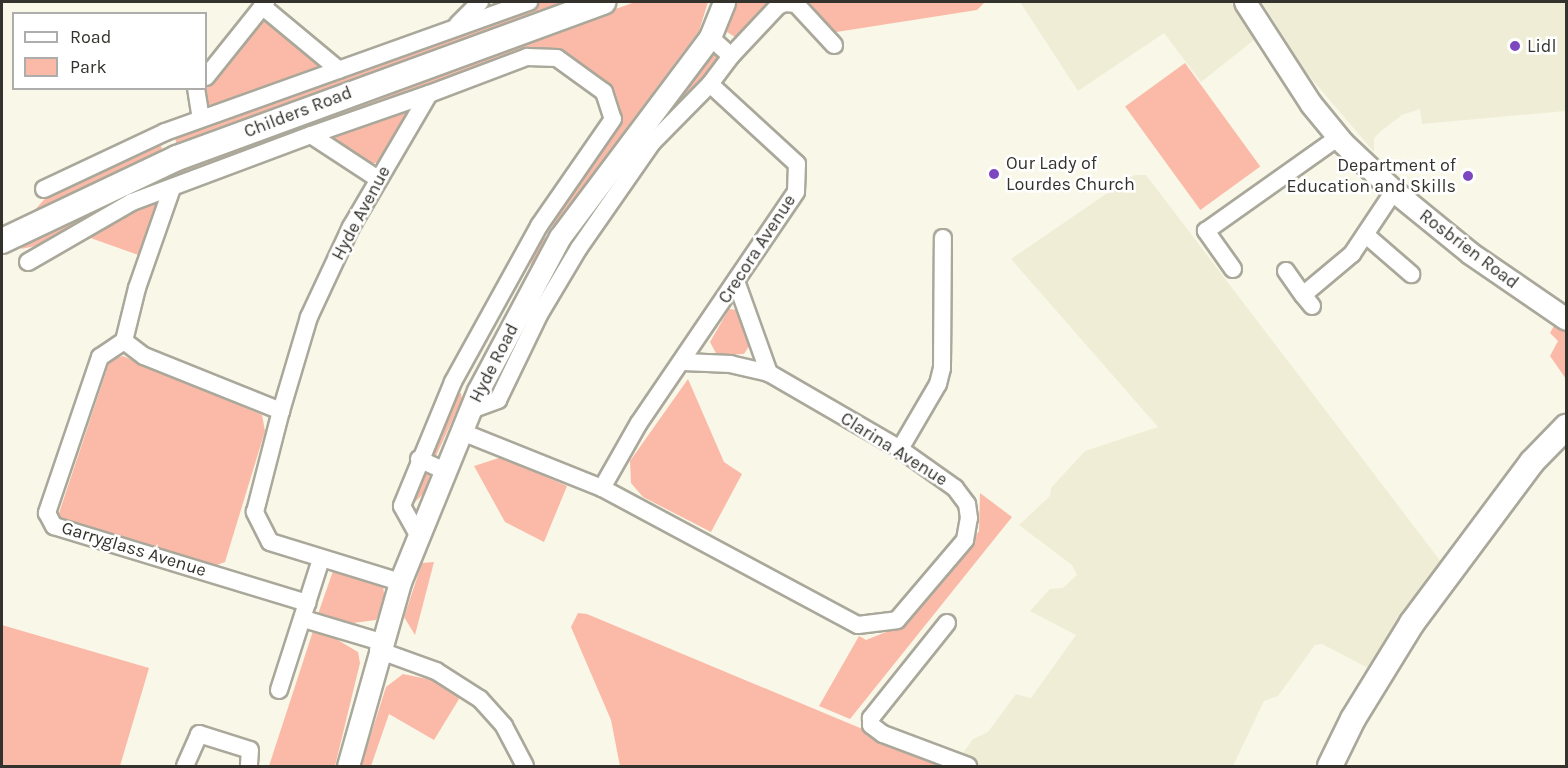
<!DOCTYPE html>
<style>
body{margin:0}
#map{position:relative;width:1568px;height:768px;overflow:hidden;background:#f9f7e8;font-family:Karla,sans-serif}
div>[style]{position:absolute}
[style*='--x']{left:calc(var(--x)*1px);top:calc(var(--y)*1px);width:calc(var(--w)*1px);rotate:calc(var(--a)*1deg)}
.built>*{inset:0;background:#f0edd7}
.green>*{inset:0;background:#fbbaa8;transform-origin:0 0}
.roads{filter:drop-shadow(2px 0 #aaa89a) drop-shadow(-2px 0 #aaa89a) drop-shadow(0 2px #aaa89a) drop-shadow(0 -2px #aaa89a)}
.minor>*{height:16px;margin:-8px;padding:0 8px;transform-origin:8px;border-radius:8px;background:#fff}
.tertiary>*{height:21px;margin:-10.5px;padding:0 10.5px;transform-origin:10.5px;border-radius:10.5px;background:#fff}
.secondary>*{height:24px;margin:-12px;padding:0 12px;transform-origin:12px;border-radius:12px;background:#fff}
.dots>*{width:16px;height:16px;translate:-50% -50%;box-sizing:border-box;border:3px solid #fff;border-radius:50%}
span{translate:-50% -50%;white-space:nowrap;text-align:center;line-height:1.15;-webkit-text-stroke:5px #fff;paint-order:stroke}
.poi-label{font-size:18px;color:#33322d}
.left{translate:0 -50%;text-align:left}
.right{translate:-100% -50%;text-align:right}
.street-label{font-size:18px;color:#33322d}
.frame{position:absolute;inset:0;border:3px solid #33322d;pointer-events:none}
.legend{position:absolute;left:12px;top:12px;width:195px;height:78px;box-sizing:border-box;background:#fff;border:2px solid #adadab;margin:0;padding:8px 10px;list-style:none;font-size:18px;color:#33322d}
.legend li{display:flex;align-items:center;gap:12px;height:30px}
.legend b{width:30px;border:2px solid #adadab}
</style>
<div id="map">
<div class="built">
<i style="clip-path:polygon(1020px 2px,1231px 2px,1254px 40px,1201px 82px,1164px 33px,1078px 91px)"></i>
<i style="clip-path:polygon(1262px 2px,1566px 2px,1566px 111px,1422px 124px,1420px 109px,1402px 115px,1381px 131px,1374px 138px,1374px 152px,1305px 71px)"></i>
<i style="clip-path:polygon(1134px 175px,1146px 175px,1445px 567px,1372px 670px,1322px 644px,1315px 645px,1278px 696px,1264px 701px,1233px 766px,979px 766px,960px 757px,973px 739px,988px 732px,1016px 694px,1031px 698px,1076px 635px,1030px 611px,1050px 589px,1063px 588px,1077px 575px,1072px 565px,1019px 525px,1050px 496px,1051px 488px,1085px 451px,1158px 427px,1011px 259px)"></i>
</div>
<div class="green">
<i style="clip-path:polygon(543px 2px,567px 2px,182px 145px,176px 143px,175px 135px)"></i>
<i style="clip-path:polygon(635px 2px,708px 2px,699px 31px,553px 226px,549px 223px,617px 124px,620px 108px,611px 86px,556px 51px,526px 49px,45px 244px,21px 249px,33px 234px,216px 154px)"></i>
<i style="clip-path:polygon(736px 2px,771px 2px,738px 39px,727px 32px)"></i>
<i style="clip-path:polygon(801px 2px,985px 2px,977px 10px,830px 33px)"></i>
<i style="clip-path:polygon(258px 19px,272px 20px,320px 62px,321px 68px,204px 108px,202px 89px)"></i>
<i style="clip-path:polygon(711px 53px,720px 54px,719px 61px,641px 147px,581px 237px,575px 235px,636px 145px)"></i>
<i style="left:1185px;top:63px;width:128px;height:74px;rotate:54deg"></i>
<i style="clip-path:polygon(405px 107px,412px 110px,380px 162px,370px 164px,329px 141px,332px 132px)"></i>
<i style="clip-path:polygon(152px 143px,162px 147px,160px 156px,33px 212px,50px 193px)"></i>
<i style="clip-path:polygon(157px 198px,162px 201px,144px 257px,82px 235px)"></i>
<i style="left:538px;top:236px;width:8px;height:155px;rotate:14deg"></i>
<i style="clip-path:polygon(729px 309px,738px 310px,751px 343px,744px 354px,717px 355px,710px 342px)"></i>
<i style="clip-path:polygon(1556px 322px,1566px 330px,1566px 379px,1550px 356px,1558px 341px,1550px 333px)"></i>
<i style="clip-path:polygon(123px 356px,262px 415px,265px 431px,225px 562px,217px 565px,63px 523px,59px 513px,110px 360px)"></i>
<i style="clip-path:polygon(688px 379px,724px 462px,742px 474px,711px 532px,643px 497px,631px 483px,630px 461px)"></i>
<i style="clip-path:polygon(461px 393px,462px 399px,436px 456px,427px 456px,454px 395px)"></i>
<i style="clip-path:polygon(502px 457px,567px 486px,544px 542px,505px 522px,474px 466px)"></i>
<i style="clip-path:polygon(426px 471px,430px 474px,424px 493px,415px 502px,412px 497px)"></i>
<i style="clip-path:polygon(980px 493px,1012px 517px,850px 719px,819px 706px,859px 636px,866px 640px,896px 628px,961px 558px,979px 531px)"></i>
<i style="clip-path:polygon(434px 562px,415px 635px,404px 617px,422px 563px)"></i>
<i style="clip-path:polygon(333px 571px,383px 586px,385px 600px,376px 620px,353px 623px,318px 614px)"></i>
<i style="clip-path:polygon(578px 613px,587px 614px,951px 766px,620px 766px,611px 720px,571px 627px)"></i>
<i style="clip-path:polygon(2px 625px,149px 668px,120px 766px,2px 766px)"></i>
<i style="clip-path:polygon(313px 631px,326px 633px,358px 652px,360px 663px,335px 766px,269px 766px)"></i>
<i style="clip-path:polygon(403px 674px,447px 683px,459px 699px,434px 740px,389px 714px,371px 766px,361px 766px,386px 687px)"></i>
</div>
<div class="roads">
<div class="minor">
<i style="--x:262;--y:6;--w:100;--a:39.7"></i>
<i style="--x:458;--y:24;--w:31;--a:-45"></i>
<i style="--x:731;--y:56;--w:69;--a:-46.8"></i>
<i style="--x:778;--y:6;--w:8;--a:-23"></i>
<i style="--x:785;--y:3;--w:11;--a:5"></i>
<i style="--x:796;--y:4;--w:56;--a:47.2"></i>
<i style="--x:206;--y:77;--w:96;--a:-51.3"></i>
<i style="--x:196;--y:88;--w:31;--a:81"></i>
<i style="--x:311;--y:135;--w:125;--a:-19.2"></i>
<i style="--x:172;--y:188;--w:106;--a:109.3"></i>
<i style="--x:137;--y:288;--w:55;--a:103.8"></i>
<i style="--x:124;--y:341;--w:25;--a:37"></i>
<i style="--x:144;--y:356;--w:148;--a:21.9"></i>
<i style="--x:44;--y:189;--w:134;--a:-25.2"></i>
<i style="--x:165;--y:132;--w:387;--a:-19.7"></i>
<i style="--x:1366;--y:235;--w:60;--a:40.9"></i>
<i style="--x:28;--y:262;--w:120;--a:-30"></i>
<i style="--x:132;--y:202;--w:191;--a:-20.5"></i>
<i style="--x:311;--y:135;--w:80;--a:33.3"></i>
<i style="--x:1233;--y:269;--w:47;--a:-125.4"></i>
<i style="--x:1206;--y:231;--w:163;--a:-35.3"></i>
<i style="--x:1286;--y:271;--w:29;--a:55"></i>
<i style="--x:736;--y:281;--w:98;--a:70.3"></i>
<i style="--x:1312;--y:306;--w:14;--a:-129"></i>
<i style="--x:1303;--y:295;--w:64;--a:-39.9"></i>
<i style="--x:1352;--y:254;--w:76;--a:-56.3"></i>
<i style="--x:124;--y:341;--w:29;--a:146"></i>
<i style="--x:100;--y:357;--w:165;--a:108.8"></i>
<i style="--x:47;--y:513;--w:15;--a:62"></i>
<i style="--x:54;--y:526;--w:265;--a:16.9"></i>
<i style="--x:471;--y:410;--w:29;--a:-20"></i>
<i style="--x:498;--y:400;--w:94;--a:-64.2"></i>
<i style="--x:539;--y:315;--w:78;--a:-59.2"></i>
<i style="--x:579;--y:248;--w:128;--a:-55.2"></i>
<i style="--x:652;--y:143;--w:83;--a:-45.5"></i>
<i style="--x:462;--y:432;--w:151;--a:21.8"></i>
<i style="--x:602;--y:488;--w:290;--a:28.2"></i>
<i style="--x:858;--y:625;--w:39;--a:-7"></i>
<i style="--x:897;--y:620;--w:105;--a:-49.6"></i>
<i style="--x:965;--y:540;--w:22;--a:-80"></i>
<i style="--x:969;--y:518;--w:14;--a:-98"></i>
<i style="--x:967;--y:504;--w:20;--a:-127"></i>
<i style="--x:955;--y:488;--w:67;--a:-144.7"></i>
<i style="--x:900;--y:449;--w:151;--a:-149.9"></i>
<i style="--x:769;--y:373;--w:39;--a:-167"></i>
<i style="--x:731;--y:364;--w:48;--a:-177.6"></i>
<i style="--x:900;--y:449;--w:75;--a:-59.7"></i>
<i style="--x:938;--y:384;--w:16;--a:-76"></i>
<i style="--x:942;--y:368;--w:130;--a:-89.6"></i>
<i style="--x:419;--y:459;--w:29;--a:25"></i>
<i style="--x:602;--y:488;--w:75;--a:-60.4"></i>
<i style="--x:639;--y:423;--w:279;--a:-55.8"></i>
<i style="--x:796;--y:192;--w:28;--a:-88"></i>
<i style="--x:797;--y:164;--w:118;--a:-137.4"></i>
<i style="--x:710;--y:84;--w:35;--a:-53"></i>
<i style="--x:731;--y:56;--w:28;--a:-138"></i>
<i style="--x:400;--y:582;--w:136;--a:-162.9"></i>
<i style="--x:270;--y:542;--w:34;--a:-117"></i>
<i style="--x:255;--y:512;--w:104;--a:-75.6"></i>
<i style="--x:281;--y:411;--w:98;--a:-73.4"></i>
<i style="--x:309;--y:317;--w:99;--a:-65"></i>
<i style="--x:351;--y:227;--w:154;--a:-59.6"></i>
<i style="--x:429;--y:94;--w:105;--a:-20.7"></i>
<i style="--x:527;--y:57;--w:30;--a:2"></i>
<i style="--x:557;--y:58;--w:58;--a:35.9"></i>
<i style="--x:604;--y:92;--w:28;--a:72"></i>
<i style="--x:613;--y:119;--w:130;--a:124.7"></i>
<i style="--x:539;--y:226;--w:178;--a:118.9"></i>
<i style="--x:453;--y:382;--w:134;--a:112.4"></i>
<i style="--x:402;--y:506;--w:33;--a:61"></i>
<i style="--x:304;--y:619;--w:80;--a:16.6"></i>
<i style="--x:947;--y:623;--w:122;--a:128.7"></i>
<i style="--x:871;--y:718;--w:7;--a:90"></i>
<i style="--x:871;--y:725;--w:15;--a:37"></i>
<i style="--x:883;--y:734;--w:91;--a:20.6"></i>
<i style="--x:378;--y:650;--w:62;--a:19.9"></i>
<i style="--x:436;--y:671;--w:52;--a:32.5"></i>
<i style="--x:480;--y:699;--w:36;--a:48"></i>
<i style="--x:504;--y:726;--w:45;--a:62.3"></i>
<i style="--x:279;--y:690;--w:138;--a:-72.2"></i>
<i style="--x:185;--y:766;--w:35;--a:-66"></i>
<i style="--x:199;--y:734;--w:53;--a:17.4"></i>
<i style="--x:250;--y:750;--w:16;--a:94"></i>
</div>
<div class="tertiary">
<i style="--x:1245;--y:2;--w:121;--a:57.1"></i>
<i style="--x:1311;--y:104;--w:50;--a:50.6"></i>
<i style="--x:1343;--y:143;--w:70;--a:43.3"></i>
<i style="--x:1394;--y:191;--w:98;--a:39.2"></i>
<i style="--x:1470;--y:253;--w:116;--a:34.5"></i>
<i style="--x:348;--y:766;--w:191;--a:-74.2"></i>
<i style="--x:400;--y:582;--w:206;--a:-67.8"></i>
<i style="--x:478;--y:391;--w:174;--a:-62"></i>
<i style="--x:560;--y:237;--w:250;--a:-53.1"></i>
<i style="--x:710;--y:37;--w:38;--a:-68"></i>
</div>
<div class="secondary">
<i style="--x:2;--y:241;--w:194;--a:-25.4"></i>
<i style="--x:177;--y:158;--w:454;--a:-20.1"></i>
<i style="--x:1330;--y:766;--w:52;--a:-63.9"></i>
<i style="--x:1353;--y:719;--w:113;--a:-58.4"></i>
<i style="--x:1412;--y:623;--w:201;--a:-53.3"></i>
<i style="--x:1532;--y:462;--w:49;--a:-45.8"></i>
</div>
</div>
<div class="dots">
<i style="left:1515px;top:46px;background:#7d48bf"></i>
<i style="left:994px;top:174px;background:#7d48bf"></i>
<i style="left:1468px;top:176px;background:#7d48bf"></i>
</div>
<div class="poi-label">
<span class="left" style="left:1527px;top:46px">Lidl</span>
<span class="left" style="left:1006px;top:174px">Our Lady of<br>Lourdes Church</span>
<span class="right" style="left:1456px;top:176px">Department of<br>Education and Skills</span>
</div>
<div class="street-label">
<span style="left:298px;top:112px;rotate:-21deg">Childers Road</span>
<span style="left:361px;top:213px;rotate:-62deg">Hyde Avenue</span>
<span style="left:757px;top:249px;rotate:-57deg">Crecora Avenue</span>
<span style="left:1469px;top:249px;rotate:37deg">Rosbrien Road</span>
<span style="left:494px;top:363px;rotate:-63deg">Hyde Road</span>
<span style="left:894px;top:449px;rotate:32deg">Clarina Avenue</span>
<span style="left:134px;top:549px;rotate:17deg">Garryglass Avenue</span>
</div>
<div class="frame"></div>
<ul class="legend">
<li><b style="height:8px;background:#fff"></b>Road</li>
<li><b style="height:16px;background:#fbbaa8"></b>Park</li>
</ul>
</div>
